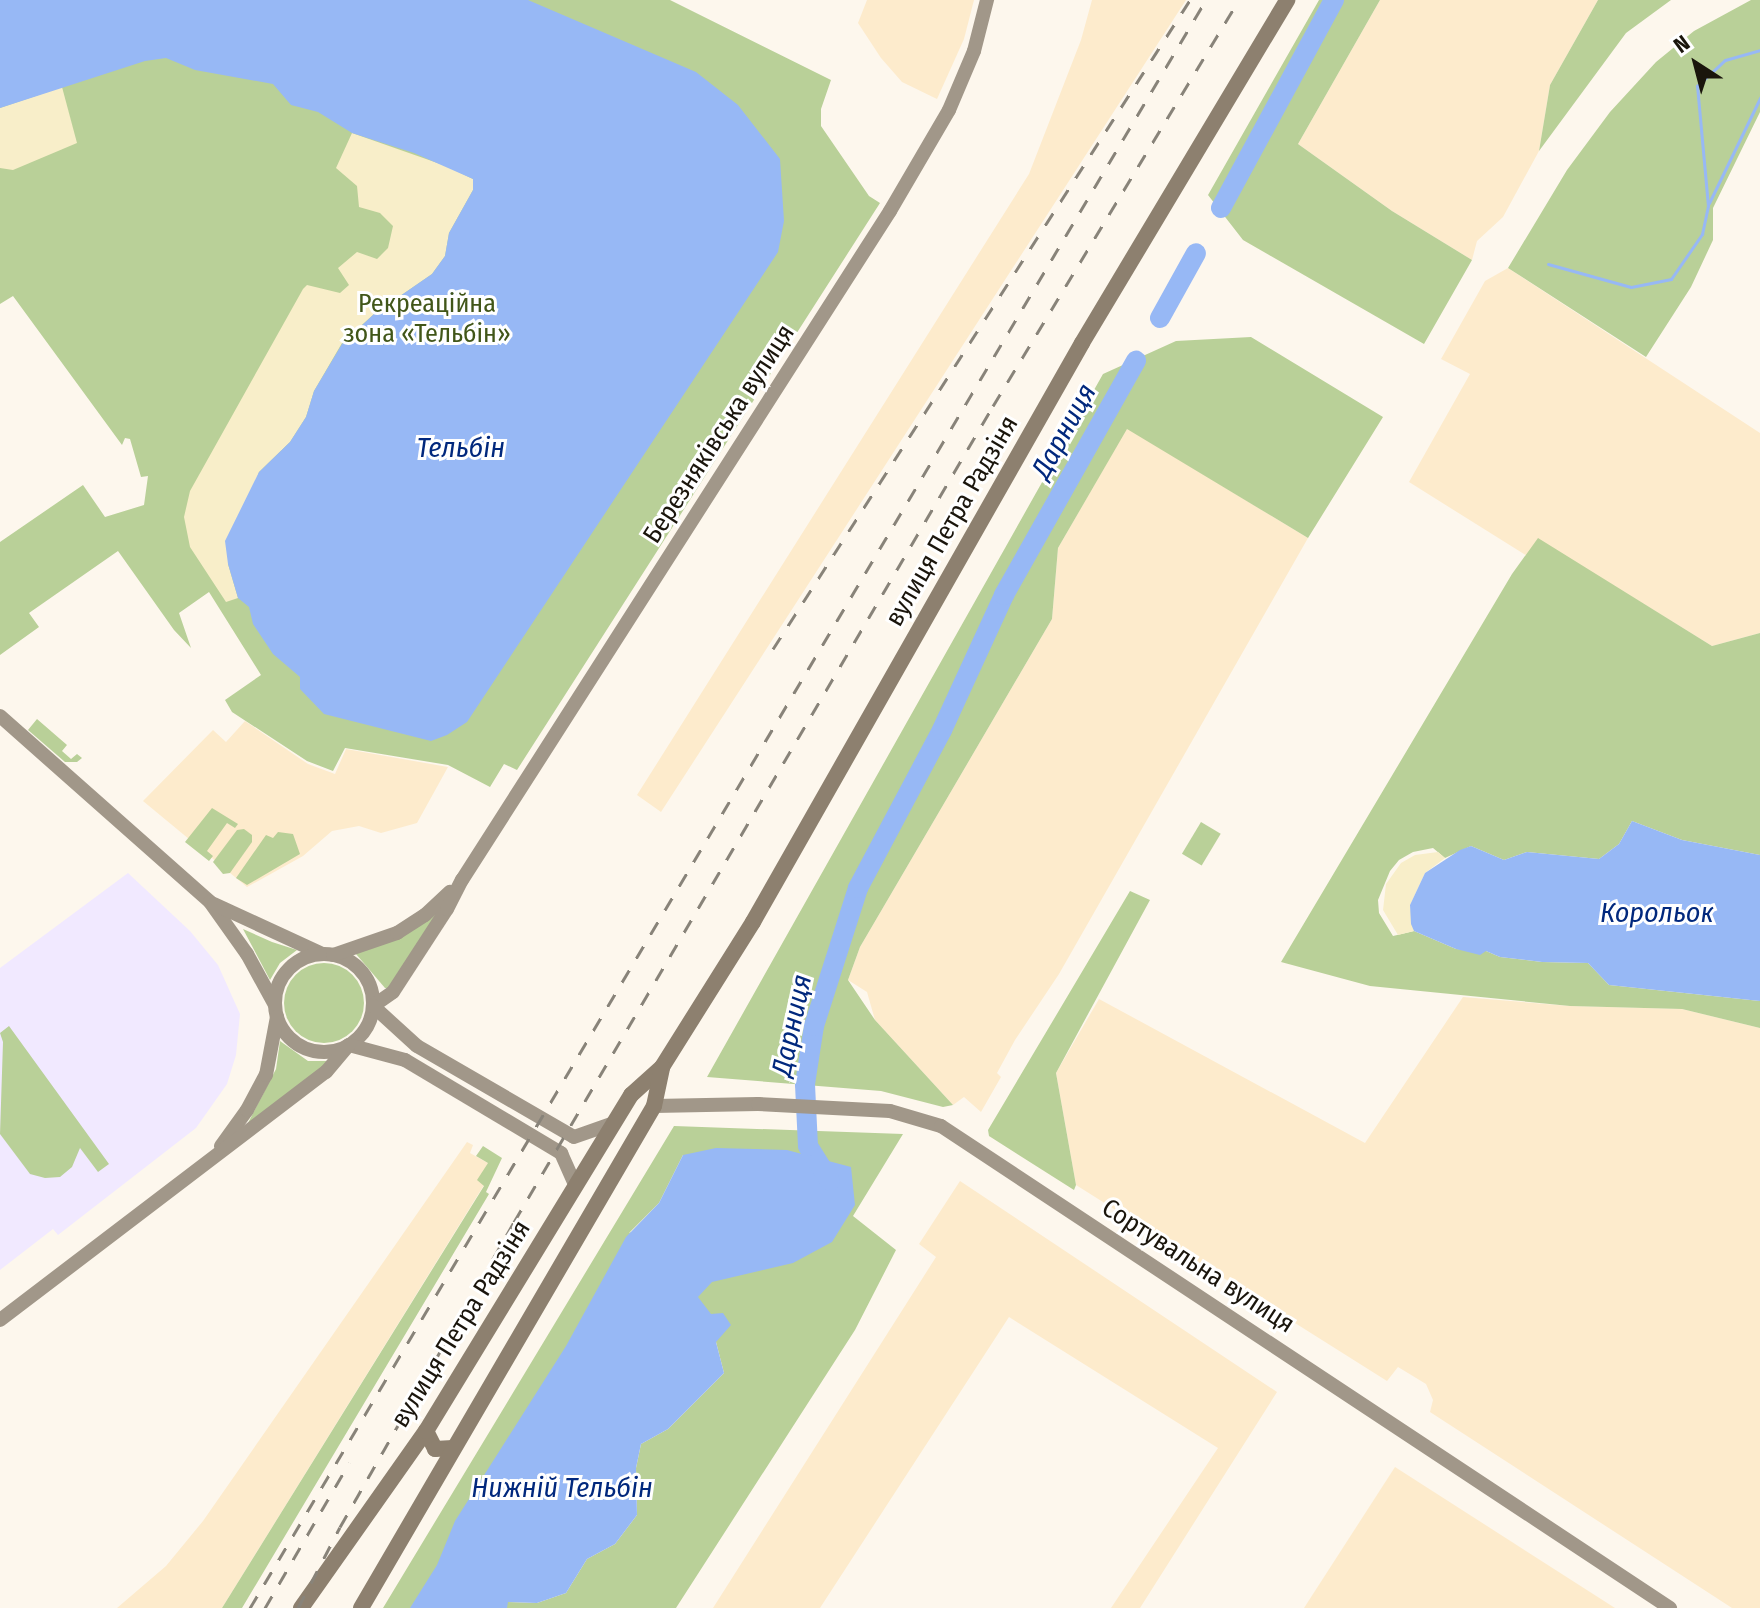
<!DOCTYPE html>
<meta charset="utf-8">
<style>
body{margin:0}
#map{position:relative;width:1760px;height:1608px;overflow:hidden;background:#fdf7ed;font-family:"Fira Sans Condensed",sans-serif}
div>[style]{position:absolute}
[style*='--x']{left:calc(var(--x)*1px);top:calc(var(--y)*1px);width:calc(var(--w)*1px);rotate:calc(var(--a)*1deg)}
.built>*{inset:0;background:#fdebcc}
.education>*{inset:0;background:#f1e9ff}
.green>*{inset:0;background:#b9d098;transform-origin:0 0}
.round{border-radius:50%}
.sand>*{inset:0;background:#f8eec9}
.water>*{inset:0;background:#97b8f5}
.stream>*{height:3px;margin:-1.5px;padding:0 1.5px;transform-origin:1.5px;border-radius:1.5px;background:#97b8f5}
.river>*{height:20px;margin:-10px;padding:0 10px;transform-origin:10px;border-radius:10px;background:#97b8f5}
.secondary>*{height:14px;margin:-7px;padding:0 7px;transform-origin:7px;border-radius:7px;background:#a19789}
.secondary>.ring{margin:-7px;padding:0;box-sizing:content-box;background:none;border:14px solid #a19789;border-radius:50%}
.primary>*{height:16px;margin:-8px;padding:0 8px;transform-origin:8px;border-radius:8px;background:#8d806f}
.rail>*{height:3px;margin-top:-1.5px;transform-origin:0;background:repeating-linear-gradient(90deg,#888379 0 14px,transparent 0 28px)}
span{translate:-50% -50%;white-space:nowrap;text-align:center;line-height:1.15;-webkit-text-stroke:6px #fff;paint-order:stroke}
.park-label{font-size:26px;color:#415619}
.street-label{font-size:26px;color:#1a150c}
.water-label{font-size:28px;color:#01287d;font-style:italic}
.north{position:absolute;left:1656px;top:24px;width:80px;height:80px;-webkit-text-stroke:6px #fff;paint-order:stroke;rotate:324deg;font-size:22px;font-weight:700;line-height:32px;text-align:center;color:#1a150c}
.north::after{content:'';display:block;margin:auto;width:28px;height:36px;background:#1a150c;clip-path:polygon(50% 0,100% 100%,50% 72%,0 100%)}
</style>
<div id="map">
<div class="built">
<i style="clip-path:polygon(867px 0,974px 0,964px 39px,937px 99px,902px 82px,881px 58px,858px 23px)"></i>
<i style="clip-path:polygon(1092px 0,1186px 0,661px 812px,637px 795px,1029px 174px,1081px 40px)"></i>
<i style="clip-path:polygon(1380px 0,1598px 0,1550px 85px,1539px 151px,1503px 217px,1477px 241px,1472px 260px,1392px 211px,1298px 144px)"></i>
<i style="clip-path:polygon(1508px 268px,1760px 433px,1760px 633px,1712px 646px,1538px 539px,1527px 556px,1409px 482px,1470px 374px,1441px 359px,1485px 281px)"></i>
<i style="clip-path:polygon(1127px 428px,1308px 538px,1059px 974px,1015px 1040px,997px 1073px,1001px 1077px,981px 1112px,964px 1097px,953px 1105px,875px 1020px,867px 992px,848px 980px,860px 947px,1052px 619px,1058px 548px)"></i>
<i style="clip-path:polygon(245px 721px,308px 764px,335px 774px,346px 749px,448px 767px,417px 823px,381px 833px,359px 826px,332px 831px,303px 856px,247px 887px,143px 801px,213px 730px,226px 742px)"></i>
<i style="clip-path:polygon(1463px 997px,1570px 1006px,1682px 1009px,1760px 1028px,1760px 1608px,1732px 1608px,1430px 1412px,1433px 1400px,1426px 1384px,1398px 1367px,1387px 1381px,1076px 1185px,1056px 1073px,1099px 999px,1365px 1143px)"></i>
<i style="clip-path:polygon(467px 1142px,473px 1145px,470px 1153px,488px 1163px,484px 1185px,222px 1608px,117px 1608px,166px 1566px,203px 1521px)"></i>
<i style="clip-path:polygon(960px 1181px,1277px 1392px,1140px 1608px,1111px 1608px,1218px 1448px,1009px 1317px,820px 1608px,713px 1608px,936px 1257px,919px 1244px)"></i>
<i style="clip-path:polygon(1395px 1467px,1615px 1608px,1304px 1608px)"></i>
</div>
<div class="education">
<i style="clip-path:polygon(128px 873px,190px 931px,218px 965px,240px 1014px,236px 1055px,227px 1084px,196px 1128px,58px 1235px,53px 1229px,0 1270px,0 968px)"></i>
</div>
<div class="green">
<i style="clip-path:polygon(0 0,670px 0,831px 80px,821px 109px,821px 126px,869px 196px,880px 203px,517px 770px,504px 764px,490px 787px,448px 765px,345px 748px,333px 771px,307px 761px,232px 712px,225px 700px,261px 675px,209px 592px,179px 613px,191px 648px,174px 630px,118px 551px,29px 613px,39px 627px,0 655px,0 542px,83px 485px,105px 517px,144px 505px,148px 476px,141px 477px,130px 439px,125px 438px,122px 445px,13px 296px,0 304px)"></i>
<i style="clip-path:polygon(1319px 0,1380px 0,1298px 144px,1392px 211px,1472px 260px,1424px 344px,1243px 240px,1208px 195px)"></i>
<i style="clip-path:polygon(1598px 0,1671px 0,1626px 33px,1539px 151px,1550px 85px)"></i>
<i style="clip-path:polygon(1751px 0,1760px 0,1760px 112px,1713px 208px,1713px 240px,1691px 287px,1646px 357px,1508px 268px,1567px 170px,1610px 112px,1656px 62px,1694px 31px)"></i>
<i style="clip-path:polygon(1251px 337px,1383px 417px,1308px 538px,1127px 429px,1058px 548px,1052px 619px,860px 947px,848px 980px,875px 1020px,953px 1105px,943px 1107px,881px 1091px,707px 1077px,1103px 374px,1176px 341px)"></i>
<i style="clip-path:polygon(1538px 538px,1712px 646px,1760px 633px,1760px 855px,1682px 840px,1632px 821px,1619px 844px,1599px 859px,1527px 852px,1504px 860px,1471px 846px,1445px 858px,1433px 848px,1413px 852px,1399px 860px,1390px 871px,1378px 900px,1379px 913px,1393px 936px,1414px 931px,1456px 949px,1486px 951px,1500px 957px,1542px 962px,1588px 963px,1609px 985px,1760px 1001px,1760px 1028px,1682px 1009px,1570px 1006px,1370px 986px,1281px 962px,1512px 574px)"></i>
<i style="clip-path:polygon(37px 719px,67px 745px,62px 751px,71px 759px,77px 754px,82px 758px,77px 762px,65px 762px,28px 730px)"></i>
<i style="clip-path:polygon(212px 808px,238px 824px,235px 828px,227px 823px,207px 851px,213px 856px,209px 861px,185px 842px)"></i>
<i style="left:1201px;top:822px;width:23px;height:37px;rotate:31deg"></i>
<i style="clip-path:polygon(244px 829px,252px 835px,252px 842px,230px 873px,223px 874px,213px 862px,237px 830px)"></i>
<i style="clip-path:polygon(278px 832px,293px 834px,300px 854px,247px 885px,236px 878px,266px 835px,273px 838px)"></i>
<i style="clip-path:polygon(1130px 891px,1150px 900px,1056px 1073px,1076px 1185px,1074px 1190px,989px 1136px,988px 1130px)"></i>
<i style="clip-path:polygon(439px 910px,389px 988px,385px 988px,356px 954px)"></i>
<i style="clip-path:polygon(243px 929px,272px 942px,297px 950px,280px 963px,270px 980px)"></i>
<i class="round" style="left:284px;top:963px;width:80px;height:80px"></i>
<i style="clip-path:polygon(9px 1026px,109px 1164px,98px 1172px,80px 1148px,72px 1167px,60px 1177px,45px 1178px,30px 1174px,0 1134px,3px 1042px,0 1033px)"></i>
<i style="clip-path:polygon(280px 1041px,308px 1061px,330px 1061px,247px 1125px,276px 1069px)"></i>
<i style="clip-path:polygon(evenodd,674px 1126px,903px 1134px,853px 1216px,896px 1250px,855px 1330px,676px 1608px,507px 1608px,507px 1602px,537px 1603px,566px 1593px,587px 1559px,615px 1544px,637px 1515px,636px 1468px,641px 1444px,668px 1429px,724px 1373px,716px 1342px,465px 1608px,383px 1608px,674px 1126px,683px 1155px,788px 1172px,629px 1233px,659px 1203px,683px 1155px)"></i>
<i style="clip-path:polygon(483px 1146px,502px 1158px,486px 1192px,489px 1194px,242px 1608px,222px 1608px,484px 1186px,477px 1180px,488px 1163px,476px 1156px)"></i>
</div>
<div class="sand">
<i style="clip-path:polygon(62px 87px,77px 143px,13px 170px,0 168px,0 108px)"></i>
<i style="clip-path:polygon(352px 133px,446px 166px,473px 179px,473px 190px,449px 233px,445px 256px,432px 274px,374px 314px,342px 343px,314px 391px,306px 417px,290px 442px,259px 472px,228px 564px,238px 598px,226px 602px,190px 547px,184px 517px,190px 491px,303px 289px,307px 285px,340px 293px,349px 285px,338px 268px,357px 252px,377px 259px,388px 248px,393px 226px,380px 213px,359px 207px,357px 186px,336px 168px)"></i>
<i style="clip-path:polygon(1438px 852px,1445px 858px,1425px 873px,1410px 905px,1414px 931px,1398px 935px,1383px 910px,1386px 884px,1401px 863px,1415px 855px)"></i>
</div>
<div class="water">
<i style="clip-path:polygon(0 0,528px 0,696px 72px,738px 105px,780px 159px,784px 221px,778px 252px,467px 722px,447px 735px,431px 741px,324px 714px,300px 689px,300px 677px,273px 654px,253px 624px,249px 607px,238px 598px,228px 564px,225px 541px,259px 472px,290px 442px,306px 417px,314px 391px,342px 344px,374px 314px,432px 274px,445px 256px,449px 233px,473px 190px,473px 179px,414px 153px,352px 133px,318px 112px,291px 105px,273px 84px,195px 70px,166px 58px,145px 61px,0 108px)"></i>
<i style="clip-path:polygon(1632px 821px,1682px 840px,1760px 855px,1760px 1001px,1609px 985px,1588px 963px,1542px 962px,1500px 957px,1486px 951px,1480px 955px,1456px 949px,1414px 931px,1411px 924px,1410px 905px,1425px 873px,1460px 850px,1471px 846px,1504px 860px,1527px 852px,1599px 859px,1619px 844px)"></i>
<i style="clip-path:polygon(716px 1148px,787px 1150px,851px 1167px,855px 1205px,832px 1242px,793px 1263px,712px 1282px,698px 1297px,711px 1314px,723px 1313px,731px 1325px,716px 1342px,724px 1373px,668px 1429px,641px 1444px,636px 1468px,637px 1515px,615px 1544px,587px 1559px,566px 1593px,537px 1603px,508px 1602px,507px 1608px,410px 1608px,437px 1565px,455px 1521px,566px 1346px,626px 1237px,659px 1203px,683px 1155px)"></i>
</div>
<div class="stream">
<i style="--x:1709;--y:203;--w:117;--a:-64.1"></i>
<i style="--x:1548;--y:264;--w:86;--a:15.5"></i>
<i style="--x:1631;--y:287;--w:41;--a:-11.3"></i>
<i style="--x:1671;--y:279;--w:55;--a:-55.4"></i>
<i style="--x:1702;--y:234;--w:29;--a:-78"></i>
<i style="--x:1708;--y:206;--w:121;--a:-95.2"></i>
<i style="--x:1697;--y:86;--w:38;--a:-43"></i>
<i style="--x:1725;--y:60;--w:36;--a:-16"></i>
</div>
<div class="river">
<i style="--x:1221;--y:208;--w:237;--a:-61.5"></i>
<i style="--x:1160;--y:318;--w:74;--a:-61"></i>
<i style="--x:830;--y:1181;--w:41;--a:-122.2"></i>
<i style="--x:808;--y:1146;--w:62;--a:-92.8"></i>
<i style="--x:805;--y:1084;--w:59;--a:-81.2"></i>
<i style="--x:814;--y:1026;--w:145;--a:-72.3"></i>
<i style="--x:858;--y:888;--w:179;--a:-62"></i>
<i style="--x:942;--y:730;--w:149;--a:-65.3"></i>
<i style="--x:1004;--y:595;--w:269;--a:-60.6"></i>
</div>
<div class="secondary">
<i style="--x:0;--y:716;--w:281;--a:41.5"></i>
<i style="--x:210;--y:902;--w:64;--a:54.6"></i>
<i style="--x:247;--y:954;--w:58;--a:61.2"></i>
<i style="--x:214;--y:904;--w:119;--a:24.8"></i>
<i class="ring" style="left:275px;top:954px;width:84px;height:84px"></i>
<i style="--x:333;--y:955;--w:68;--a:-19"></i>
<i style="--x:397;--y:933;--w:33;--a:-33"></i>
<i style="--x:425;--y:915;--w:34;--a:-43"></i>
<i style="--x:373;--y:1006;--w:24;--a:-35"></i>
<i style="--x:393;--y:992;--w:99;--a:-57"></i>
<i style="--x:447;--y:909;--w:33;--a:-63"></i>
<i style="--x:462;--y:880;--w:794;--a:-57.39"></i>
<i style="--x:890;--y:211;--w:117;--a:-59.7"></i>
<i style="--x:949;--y:110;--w:64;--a:-67"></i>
<i style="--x:974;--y:51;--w:53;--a:-75.7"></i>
<i style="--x:373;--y:1006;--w:59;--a:42.3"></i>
<i style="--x:417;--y:1046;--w:181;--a:30.1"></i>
<i style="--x:574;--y:1137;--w:42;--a:-19.3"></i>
<i style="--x:349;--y:1045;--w:58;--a:15"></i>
<i style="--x:405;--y:1060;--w:182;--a:30.8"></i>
<i style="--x:561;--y:1153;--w:34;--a:66"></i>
<i style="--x:654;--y:1106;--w:104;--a:-1.1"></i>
<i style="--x:758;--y:1104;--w:132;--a:3"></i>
<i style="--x:890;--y:1111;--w:53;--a:16.4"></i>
<i style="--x:941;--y:1126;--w:874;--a:33.47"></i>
<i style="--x:221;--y:1146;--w:44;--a:-54.2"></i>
<i style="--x:247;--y:1110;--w:40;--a:-62"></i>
<i style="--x:266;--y:1075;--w:59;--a:-79.3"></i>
<i style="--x:0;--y:1320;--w:410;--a:-37.3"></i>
<i style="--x:326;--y:1072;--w:35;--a:-50"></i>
</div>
<div class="primary">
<i style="--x:426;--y:1431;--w:20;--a:63"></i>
<i style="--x:435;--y:1449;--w:18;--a:-3"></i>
<i style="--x:301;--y:1608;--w:217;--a:-54.8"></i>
<i style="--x:426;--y:1431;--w:394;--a:-58.6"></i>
<i style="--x:631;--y:1095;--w:42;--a:-42.1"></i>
<i style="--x:662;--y:1067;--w:171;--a:-57.9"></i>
<i style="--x:753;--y:922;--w:666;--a:-60.39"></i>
<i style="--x:1082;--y:343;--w:400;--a:-59.1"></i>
<i style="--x:361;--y:1608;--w:581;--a:-59.73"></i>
<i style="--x:654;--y:1106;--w:40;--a:-78"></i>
</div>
<div class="rail">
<i style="--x:773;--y:649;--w:771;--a:-57.28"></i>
<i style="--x:250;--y:1608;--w:1871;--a:-59.27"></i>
<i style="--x:265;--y:1608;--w:168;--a:-59.9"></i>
<i style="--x:298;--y:1608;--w:91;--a:-62.6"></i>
<i style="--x:340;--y:1527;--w:351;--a:-60.3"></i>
<i style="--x:514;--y:1222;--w:946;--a:-59.59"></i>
<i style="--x:993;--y:406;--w:475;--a:-58.8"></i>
</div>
<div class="park-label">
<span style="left:427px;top:319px">Рекреаційна<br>зона «Тельбін»</span>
</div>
<div class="street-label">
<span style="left:719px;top:434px;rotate:-57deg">Березняківська вулиця</span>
<span style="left:952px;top:521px;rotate:-60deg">вулиця Петра Радзіня</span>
<span style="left:1198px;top:1266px;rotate:33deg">Сортувальна вулиця</span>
<span style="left:461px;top:1324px;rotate:-58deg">вулиця Петра Радзіня</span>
</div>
<div class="water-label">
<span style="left:1064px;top:431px;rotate:-61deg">Дарниця</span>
<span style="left:461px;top:448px">Тельбін</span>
<span style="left:1657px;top:913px">Корольок</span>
<span style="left:792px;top:1025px;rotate:-78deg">Дарниця</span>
<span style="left:562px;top:1488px">Нижній Тельбін</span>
</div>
<div class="north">N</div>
</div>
